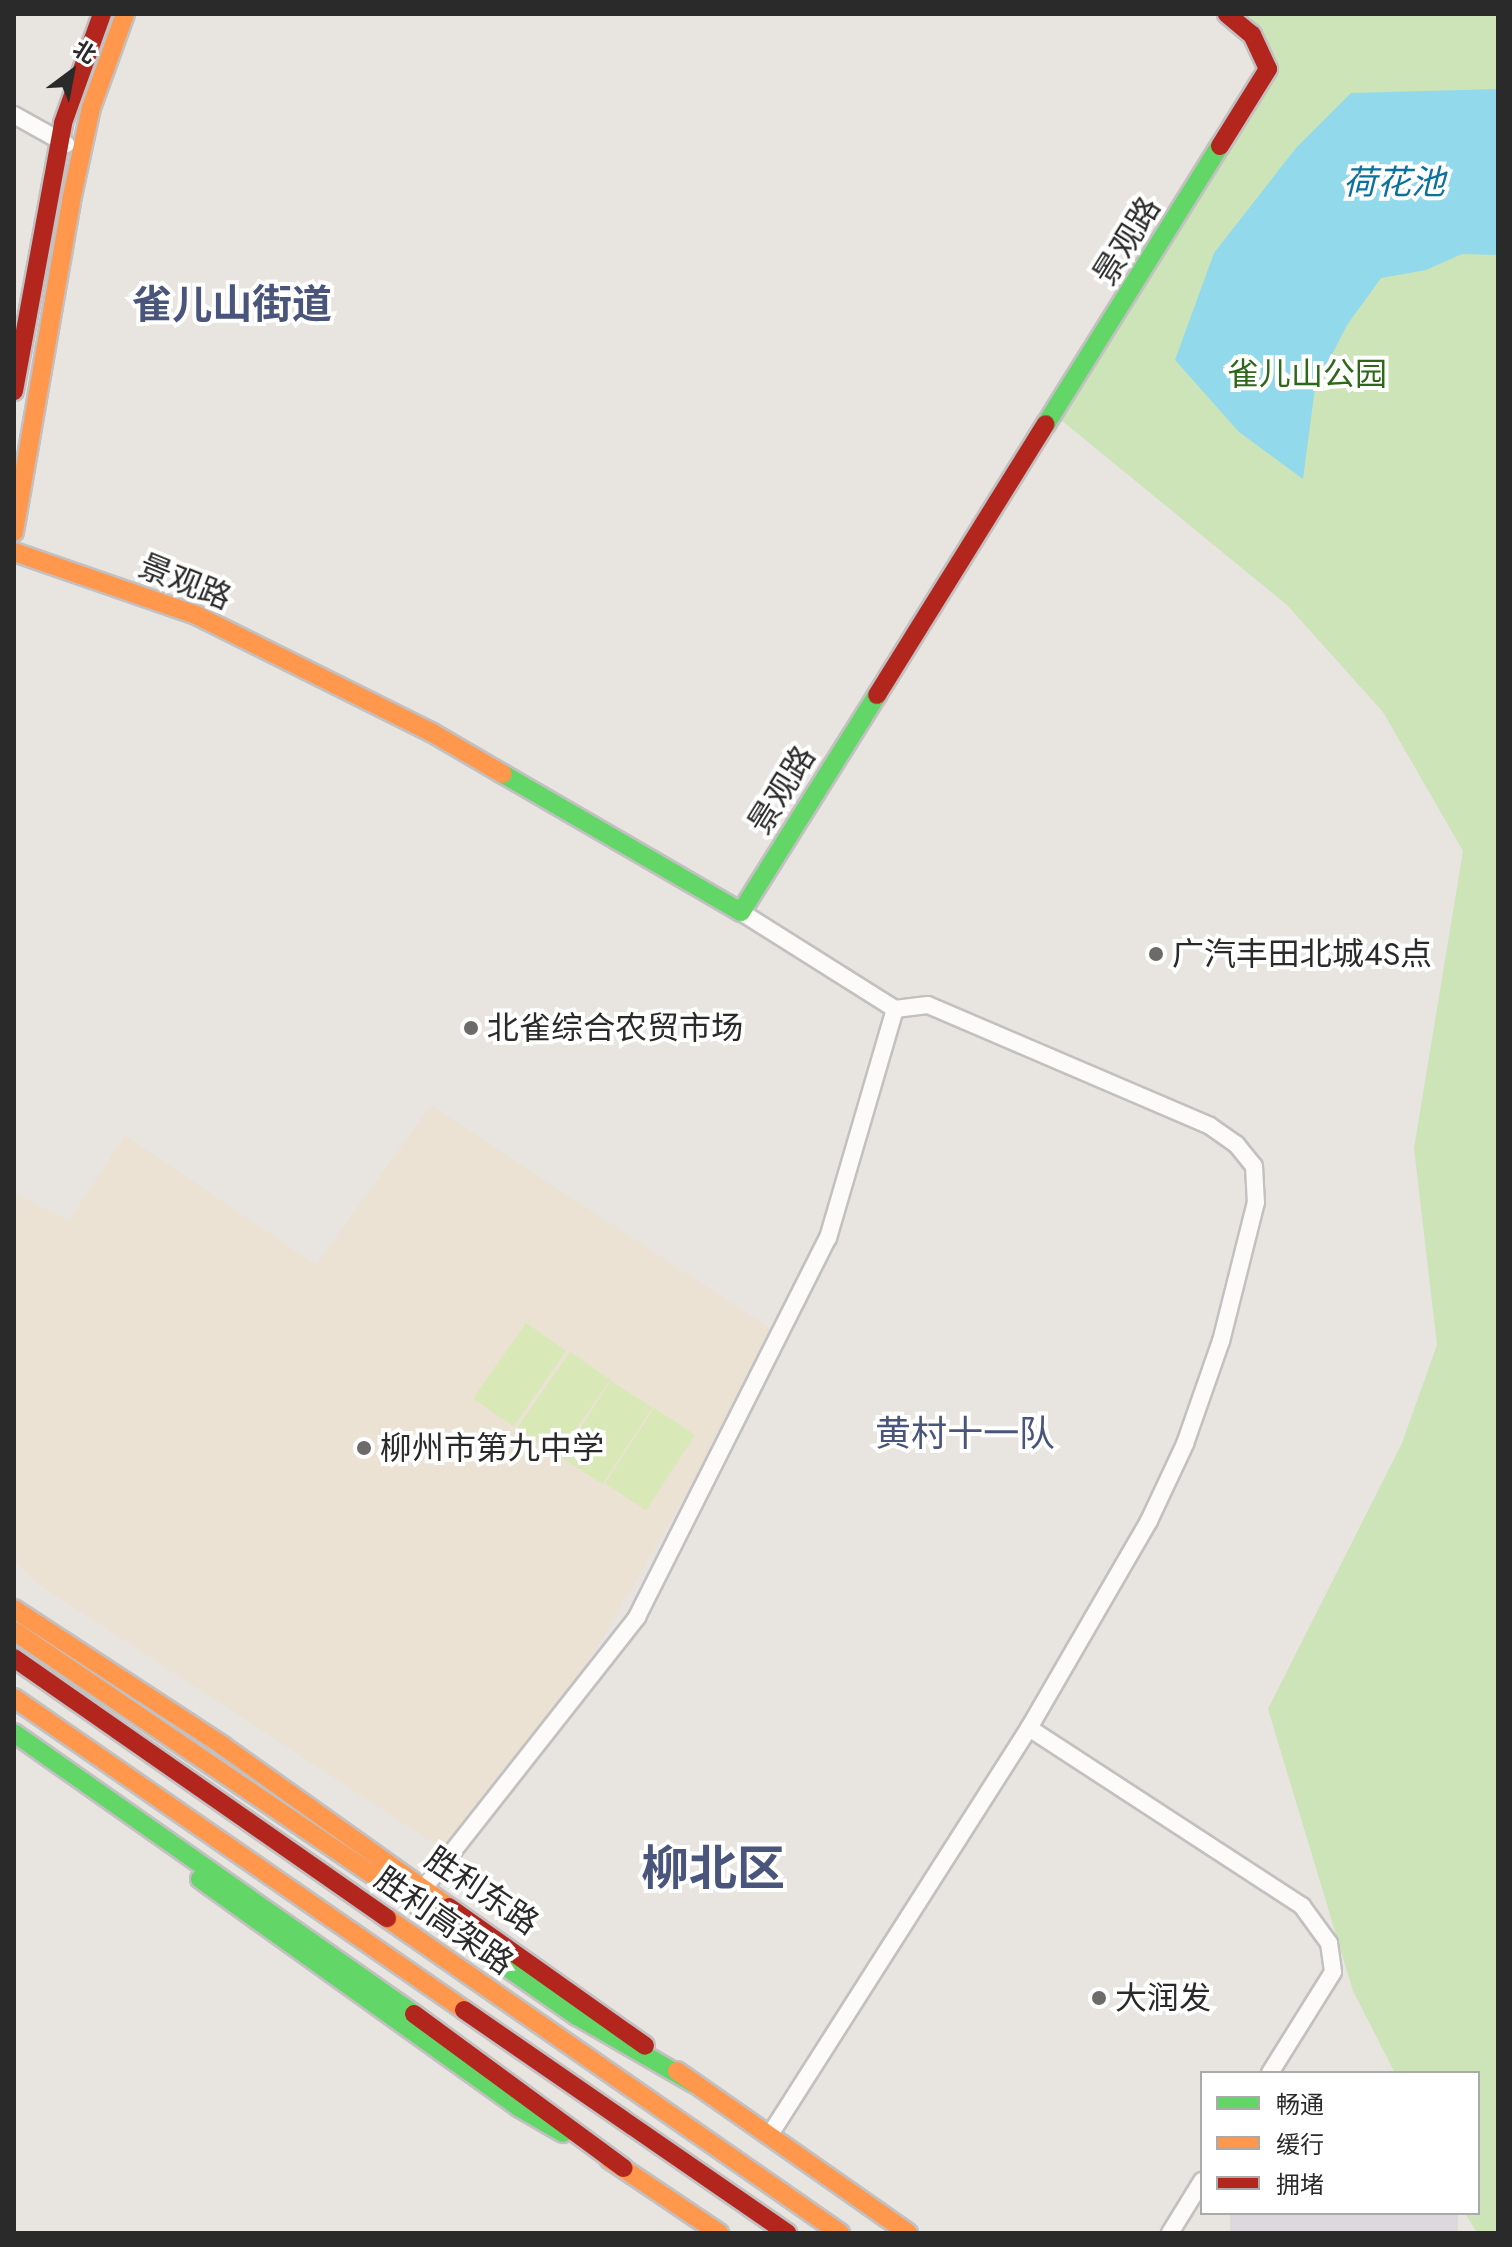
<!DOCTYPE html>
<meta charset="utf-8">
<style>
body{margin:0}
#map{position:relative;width:1512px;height:2247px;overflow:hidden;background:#e8e4e0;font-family:Jost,"Noto Sans SC",sans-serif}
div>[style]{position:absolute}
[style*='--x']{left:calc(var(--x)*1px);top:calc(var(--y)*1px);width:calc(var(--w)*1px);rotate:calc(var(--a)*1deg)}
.industrial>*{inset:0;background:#dbd9dc;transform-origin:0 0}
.education>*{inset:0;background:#ebe2d4}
.green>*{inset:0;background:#cce4b8}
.pitch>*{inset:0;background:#d8e8b6;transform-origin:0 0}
.water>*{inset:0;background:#92d9eb}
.roads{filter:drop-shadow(2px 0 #c2c0c1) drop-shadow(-2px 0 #c2c0c1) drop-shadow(0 2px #c2c0c1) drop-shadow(0 -2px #c2c0c1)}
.street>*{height:16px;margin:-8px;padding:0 8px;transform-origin:8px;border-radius:8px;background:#fcfbfa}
.fast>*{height:18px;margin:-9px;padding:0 9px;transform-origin:9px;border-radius:9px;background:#63d668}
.slow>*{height:18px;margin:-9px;padding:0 9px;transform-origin:9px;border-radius:9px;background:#ff974d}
.jam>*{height:18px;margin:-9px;padding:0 9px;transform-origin:9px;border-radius:9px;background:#b3261e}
.dots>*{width:22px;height:22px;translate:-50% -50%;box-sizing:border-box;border:4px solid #fff;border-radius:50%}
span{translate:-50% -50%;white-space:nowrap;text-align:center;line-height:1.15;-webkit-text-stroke:8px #fff;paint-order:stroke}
.street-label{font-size:32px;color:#2a2a2a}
.park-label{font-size:32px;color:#2d6819}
.poi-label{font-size:32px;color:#2a2a2a}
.left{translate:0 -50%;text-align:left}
.water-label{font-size:34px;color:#0b729d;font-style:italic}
.quarter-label{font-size:36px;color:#4a557c}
.district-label{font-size:40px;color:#4a557c;font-weight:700}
.town-label{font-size:48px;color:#4a557c;font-weight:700}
.frame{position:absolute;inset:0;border:16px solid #2a2a2a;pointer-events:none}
.legend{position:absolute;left:1200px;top:2071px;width:280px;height:144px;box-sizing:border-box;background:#fff;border:2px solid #aaa;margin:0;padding:10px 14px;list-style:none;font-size:24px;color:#2a2a2a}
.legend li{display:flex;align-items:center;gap:16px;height:40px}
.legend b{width:40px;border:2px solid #aaa}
.north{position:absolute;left:32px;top:32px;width:80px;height:80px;-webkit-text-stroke:6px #fff;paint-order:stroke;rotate:32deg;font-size:22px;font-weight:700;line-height:32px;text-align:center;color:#2a2a2a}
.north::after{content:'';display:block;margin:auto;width:28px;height:36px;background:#2a2a2a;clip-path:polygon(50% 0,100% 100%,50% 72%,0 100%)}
</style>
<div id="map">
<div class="industrial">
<i style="left:1230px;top:2213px;width:228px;height:23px"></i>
</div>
<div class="education">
<i style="clip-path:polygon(431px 1105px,780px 1335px,566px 1700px,444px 1850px,34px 1581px,14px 1561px,14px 1193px,69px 1221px,125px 1135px,316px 1265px)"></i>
</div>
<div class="green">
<i style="clip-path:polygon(1227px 14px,1498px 14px,1498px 2233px,1477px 2233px,1465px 2213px,1478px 2213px,1478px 2073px,1395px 2073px,1353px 1991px,1268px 1709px,1402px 1443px,1437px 1345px,1414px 1148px,1463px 851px,1383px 712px,1287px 605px,1055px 415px,1268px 70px)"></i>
</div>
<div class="pitch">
<i style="left:526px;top:1323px;width:49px;height:92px;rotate:35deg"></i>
<i style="left:570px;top:1352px;width:49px;height:92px;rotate:35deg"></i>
<i style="left:611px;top:1381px;width:49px;height:91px;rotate:33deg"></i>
<i style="left:654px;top:1408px;width:49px;height:90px;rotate:33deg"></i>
</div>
<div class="water">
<i style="clip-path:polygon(1498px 89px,1498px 255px,1462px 254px,1426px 270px,1381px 278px,1347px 325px,1315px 388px,1303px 479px,1239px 432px,1175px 360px,1214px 253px,1296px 148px,1351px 93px)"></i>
</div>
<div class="roads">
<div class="street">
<i style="--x:14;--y:115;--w:60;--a:29.1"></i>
<i style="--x:741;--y:912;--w:182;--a:32.2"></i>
<i style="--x:895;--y:1009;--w:33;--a:-7"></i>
<i style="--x:928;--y:1005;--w:307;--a:23.2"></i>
<i style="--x:1210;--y:1126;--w:32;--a:35"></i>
<i style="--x:1236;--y:1144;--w:28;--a:51"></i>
<i style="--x:1254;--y:1166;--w:36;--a:87"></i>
<i style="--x:1256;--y:1202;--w:143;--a:104.1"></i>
<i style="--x:1221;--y:1341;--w:109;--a:109.3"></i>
<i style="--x:1185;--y:1444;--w:85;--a:115.1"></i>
<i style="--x:1149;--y:1521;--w:239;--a:120.1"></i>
<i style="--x:1029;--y:1728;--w:484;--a:122.5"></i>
<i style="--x:1029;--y:1728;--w:326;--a:33.1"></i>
<i style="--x:1302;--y:1906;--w:46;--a:53.9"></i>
<i style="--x:1329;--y:1943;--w:29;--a:82"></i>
<i style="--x:1333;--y:1972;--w:119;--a:122"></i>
<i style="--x:424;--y:1888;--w:345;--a:-51.8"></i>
<i style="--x:637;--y:1617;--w:424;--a:-63.3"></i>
<i style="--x:828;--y:1238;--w:239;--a:-73.7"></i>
<i style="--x:1170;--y:2233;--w:61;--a:-58.4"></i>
</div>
<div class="fast">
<i style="--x:1046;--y:424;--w:328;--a:-58"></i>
<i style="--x:503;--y:774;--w:275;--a:30.1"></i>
<i style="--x:741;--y:912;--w:256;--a:-57.9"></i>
<i style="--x:14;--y:1733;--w:489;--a:35.1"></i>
<i style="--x:200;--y:1879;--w:391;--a:35.6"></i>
<i style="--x:518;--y:2107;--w:52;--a:30"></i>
<i style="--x:409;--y:1899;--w:205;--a:34.9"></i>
<i style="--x:577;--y:2016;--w:134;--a:30"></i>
</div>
<div class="slow">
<i style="--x:14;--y:532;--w:336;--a:-80.2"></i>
<i style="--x:71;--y:201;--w:95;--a:-77.9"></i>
<i style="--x:91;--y:108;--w:100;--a:-70.1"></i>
<i style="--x:14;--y:552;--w:193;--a:19.1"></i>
<i style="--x:196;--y:615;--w:263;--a:26.5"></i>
<i style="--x:431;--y:732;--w:83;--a:30.3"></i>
<i style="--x:14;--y:1609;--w:250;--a:33.2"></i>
<i style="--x:223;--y:1746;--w:277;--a:35.5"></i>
<i style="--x:14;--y:1631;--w:477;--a:34.2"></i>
<i style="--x:14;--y:1698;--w:548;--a:34.73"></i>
<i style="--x:387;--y:1918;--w:552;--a:34.81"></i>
<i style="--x:677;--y:2071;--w:282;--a:35"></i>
<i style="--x:609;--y:2159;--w:133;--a:33.9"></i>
</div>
<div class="jam">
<i style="--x:1220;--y:146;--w:91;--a:-58.1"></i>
<i style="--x:1268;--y:69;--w:38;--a:-115"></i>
<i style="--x:1252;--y:35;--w:33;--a:-140"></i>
<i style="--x:14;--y:391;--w:272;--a:-79.6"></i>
<i style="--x:63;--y:123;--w:116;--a:-70.3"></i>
<i style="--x:877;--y:695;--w:319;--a:-58.1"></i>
<i style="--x:14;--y:1658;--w:455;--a:34.9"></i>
<i style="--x:449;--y:1907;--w:240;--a:35.3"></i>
<i style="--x:464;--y:2010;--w:393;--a:34.6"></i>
<i style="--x:414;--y:2014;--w:260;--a:36.3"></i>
</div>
</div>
<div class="dots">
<i style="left:1156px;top:954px;background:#6c6b6a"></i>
<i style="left:471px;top:1028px;background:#6c6b6a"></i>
<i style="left:364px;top:1448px;background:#6c6b6a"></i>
<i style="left:1099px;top:1998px;background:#6c6b6a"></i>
</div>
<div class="street-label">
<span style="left:1127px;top:241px;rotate:-58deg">景观路</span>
<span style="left:185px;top:582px;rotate:22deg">景观路</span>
<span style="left:782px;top:790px;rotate:-58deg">景观路</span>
<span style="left:482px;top:1891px;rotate:34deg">胜利东路</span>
<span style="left:444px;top:1921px;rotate:35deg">胜利高架路</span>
</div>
<div class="park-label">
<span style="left:1307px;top:374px">雀儿山公园</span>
</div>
<div class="poi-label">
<span class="left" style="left:1172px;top:954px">广汽丰田北城4S点</span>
<span class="left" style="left:487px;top:1028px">北雀综合农贸市场</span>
<span class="left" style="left:380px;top:1448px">柳州市第九中学</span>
<span class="left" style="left:1115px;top:1998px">大润发</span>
</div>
<div class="water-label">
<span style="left:1394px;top:183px">荷花池</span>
</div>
<div class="quarter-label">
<span style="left:965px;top:1434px">黄村十一队</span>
</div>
<div class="district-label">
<span style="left:232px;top:304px">雀儿山街道</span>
</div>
<div class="town-label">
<span style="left:713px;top:1869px">柳北区</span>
</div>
<div class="frame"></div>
<ul class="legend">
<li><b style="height:10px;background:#63d668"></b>畅通</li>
<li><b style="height:10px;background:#ff974d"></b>缓行</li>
<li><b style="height:10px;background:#b3261e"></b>拥堵</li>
</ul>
<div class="north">北</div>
</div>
